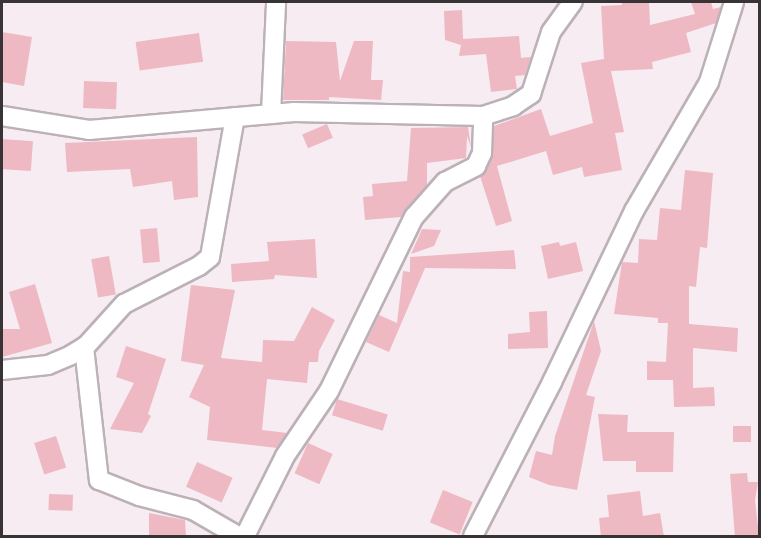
<!DOCTYPE html>
<style>
body{margin:0}
#map{position:relative;width:761px;height:538px;overflow:hidden;background:#f6ecf2;font-family:"PT Serif",serif}
div>[style]{position:absolute}
[style*='--x']{left:calc(var(--x)*1px);top:calc(var(--y)*1px);width:calc(var(--w)*1px);rotate:calc(var(--a)*1deg)}
.building>*{inset:0;background:#eeb9c3;transform-origin:0 0}
.roads{filter:drop-shadow(2px 0 #bbb1b7) drop-shadow(-2px 0 #bbb1b7) drop-shadow(0 2px #bbb1b7) drop-shadow(0 -2px #bbb1b7)}
.minor>*{height:18px;margin:-9px;padding:0 9px;transform-origin:9px;border-radius:9px;background:#fff}
span{translate:-50% -50%;white-space:nowrap;text-align:center;line-height:1.15;-webkit-text-stroke:5px #f6ecf2;paint-order:stroke}
.frame{position:absolute;inset:0;border:3px solid #383436;pointer-events:none}
</style>
<div id="map">
<div class="building">
<i style="clip-path:polygon(622px 2px,649px 2px,650px 25px,695px 14px,691px 2px,711px 2px,713px 9px,721px 7px,716px 23px,686px 33px,691px 52px,652px 62px,653px 69px,611px 71px,624px 132px,615px 133px,622px 170px,584px 177px,582px 167px,553px 175px,546px 151px,497px 166px,512px 221px,496px 226px,480px 176px,492px 157px,494px 126px,541px 109px,550px 136px,593px 123px,581px 63px,604px 59px,601px 6px,622px 5px)"></i>
<i style="clip-path:polygon(462px 10px,463px 39px,519px 36px,521px 58px,531px 57px,525px 75px,515px 76px,517px 89px,491px 92px,486px 54px,459px 56px,461px 45px,445px 40px,444px 11px)"></i>
<i style="clip-path:polygon(2px 32px,32px 37px,24px 86px,2px 82px)"></i>
<i style="left:199px;top:33px;width:29px;height:64px;rotate:82deg"></i>
<i style="clip-path:polygon(286px 41px,336px 42px,340px 81px,354px 41px,373px 41px,371px 80px,383px 80px,381px 100px,329px 97px,329px 100px,283px 100px)"></i>
<i style="left:84px;top:81px;width:33px;height:27px;rotate:2deg"></i>
<i style="left:327px;top:124px;width:15px;height:27px;rotate:67deg"></i>
<i style="clip-path:polygon(468px 127px,471px 147px,467px 136px,466px 158px,427px 163px,427px 185px,401px 217px,365px 220px,363px 197px,373px 196px,372px 184px,407px 181px,411px 128px)"></i>
<i style="clip-path:polygon(197px 137px,198px 197px,174px 200px,172px 181px,133px 187px,130px 169px,67px 172px,65px 143px)"></i>
<i style="left:2px;top:139px;width:31px;height:30px;rotate:4deg"></i>
<i style="clip-path:polygon(685px 170px,713px 173px,707px 248px,700px 247px,696px 287px,689px 286px,689px 324px,738px 328px,737px 352px,693px 348px,693px 388px,714px 387px,715px 406px,674px 407px,673px 380px,647px 380px,647px 361px,666px 362px,668px 323px,658px 323px,658px 318px,614px 314px,622px 262px,638px 263px,639px 239px,657px 240px,660px 208px,681px 210px)"></i>
<i style="left:157px;top:228px;width:34px;height:17px;rotate:85deg"></i>
<i style="clip-path:polygon(422px 229px,441px 230px,434px 246px,411px 254px)"></i>
<i style="clip-path:polygon(315px 239px,317px 278px,275px 275px,274px 279px,232px 282px,231px 264px,269px 261px,267px 242px)"></i>
<i style="clip-path:polygon(559px 242px,560px 246px,576px 242px,583px 271px,548px 279px,541px 246px)"></i>
<i style="clip-path:polygon(514px 250px,516px 269px,425px 268px,401px 324px,397px 323px,401px 324px,389px 352px,366px 342px,379px 315px,397px 323px,403px 271px,410px 272px,410px 257px)"></i>
<i style="left:109px;top:256px;width:39px;height:18px;rotate:80deg"></i>
<i style="clip-path:polygon(35px 284px,52px 343px,2px 357px,2px 329px,20px 329px,9px 292px)"></i>
<i style="clip-path:polygon(191px 285px,235px 290px,221px 358px,262px 362px,263px 340px,294px 341px,312px 307px,335px 320px,319px 351px,318px 362px,309px 362px,307px 383px,267px 379px,262px 430px,287px 433px,277px 448px,207px 440px,210px 407px,189px 397px,204px 365px,181px 361px)"></i>
<i style="clip-path:polygon(547px 311px,548px 348px,508px 349px,508px 334px,530px 332px,529px 312px)"></i>
<i style="clip-path:polygon(594px 321px,601px 351px,586px 395px,595px 397px,577px 490px,549px 485px,529px 477px,536px 451px,552px 455px,555px 436px)"></i>
<i style="clip-path:polygon(126px 346px,166px 359px,148px 414px,151px 416px,142px 433px,110px 429px,134px 383px,116px 377px)"></i>
<i style="left:337px;top:399px;width:53px;height:17px;rotate:17deg"></i>
<i style="clip-path:polygon(598px 414px,628px 415px,627px 432px,674px 432px,673px 472px,636px 472px,636px 461px,603px 461px)"></i>
<i style="left:733px;top:426px;width:18px;height:16px"></i>
<i style="left:56px;top:436px;width:33px;height:23px;rotate:72deg"></i>
<i style="left:308px;top:443px;width:27px;height:33px;rotate:24deg"></i>
<i style="left:197px;top:462px;width:39px;height:27px;rotate:24deg"></i>
<i style="clip-path:polygon(747px 473px,748px 482px,758px 482px,755px 500px,759px 537px,735px 537px,730px 474px)"></i>
<i style="left:443px;top:490px;width:32px;height:35px;rotate:22deg"></i>
<i style="clip-path:polygon(640px 491px,643px 516px,660px 513px,664px 537px,601px 537px,599px 518px,609px 517px,607px 495px)"></i>
<i style="left:49px;top:494px;width:24px;height:16px;rotate:2deg"></i>
<i style="clip-path:polygon(149px 513px,185px 520px,186px 537px,149px 537px)"></i>
</div>
<div class="roads">
<div class="minor">
<i style="--x:271;--y:114;--w:112;--a:-87.4"></i>
<i style="--x:2;--y:116;--w:88;--a:9.1"></i>
<i style="--x:89;--y:130;--w:206;--a:-5"></i>
<i style="--x:294;--y:112;--w:189;--a:1.2"></i>
<i style="--x:483;--y:116;--w:32;--a:-18"></i>
<i style="--x:513;--y:106;--w:22;--a:-34"></i>
<i style="--x:531;--y:94;--w:65;--a:-72.1"></i>
<i style="--x:551;--y:32;--w:37;--a:-54"></i>
<i style="--x:84;--y:347;--w:134;--a:83.6"></i>
<i style="--x:99;--y:480;--w:43;--a:21.8"></i>
<i style="--x:139;--y:496;--w:56;--a:14.5"></i>
<i style="--x:193;--y:510;--w:52;--a:30"></i>
<i style="--x:2;--y:370;--w:46;--a:-6.2"></i>
<i style="--x:48;--y:365;--w:25;--a:-23"></i>
<i style="--x:71;--y:355;--w:17;--a:-31"></i>
<i style="--x:86;--y:346;--w:57;--a:-47.9"></i>
<i style="--x:124;--y:304;--w:84;--a:-26.9"></i>
<i style="--x:199;--y:266;--w:14;--a:-39"></i>
<i style="--x:210;--y:257;--w:142;--a:-79.9"></i>
<i style="--x:245;--y:536;--w:89;--a:-63.4"></i>
<i style="--x:285;--y:456;--w:78;--a:-55.9"></i>
<i style="--x:329;--y:391;--w:194;--a:-64"></i>
<i style="--x:414;--y:217;--w:47;--a:-48.5"></i>
<i style="--x:445;--y:182;--w:35;--a:-27"></i>
<i style="--x:476;--y:166;--w:14;--a:-65"></i>
<i style="--x:482;--y:153;--w:37;--a:-88"></i>
<i style="--x:473;--y:536;--w:173;--a:-62.8"></i>
<i style="--x:552;--y:382;--w:190;--a:-64.4"></i>
<i style="--x:634;--y:211;--w:149;--a:-59.8"></i>
<i style="--x:709;--y:82;--w:84;--a:-72.6"></i>
</div>
</div>
<div class="frame"></div>
</div>
